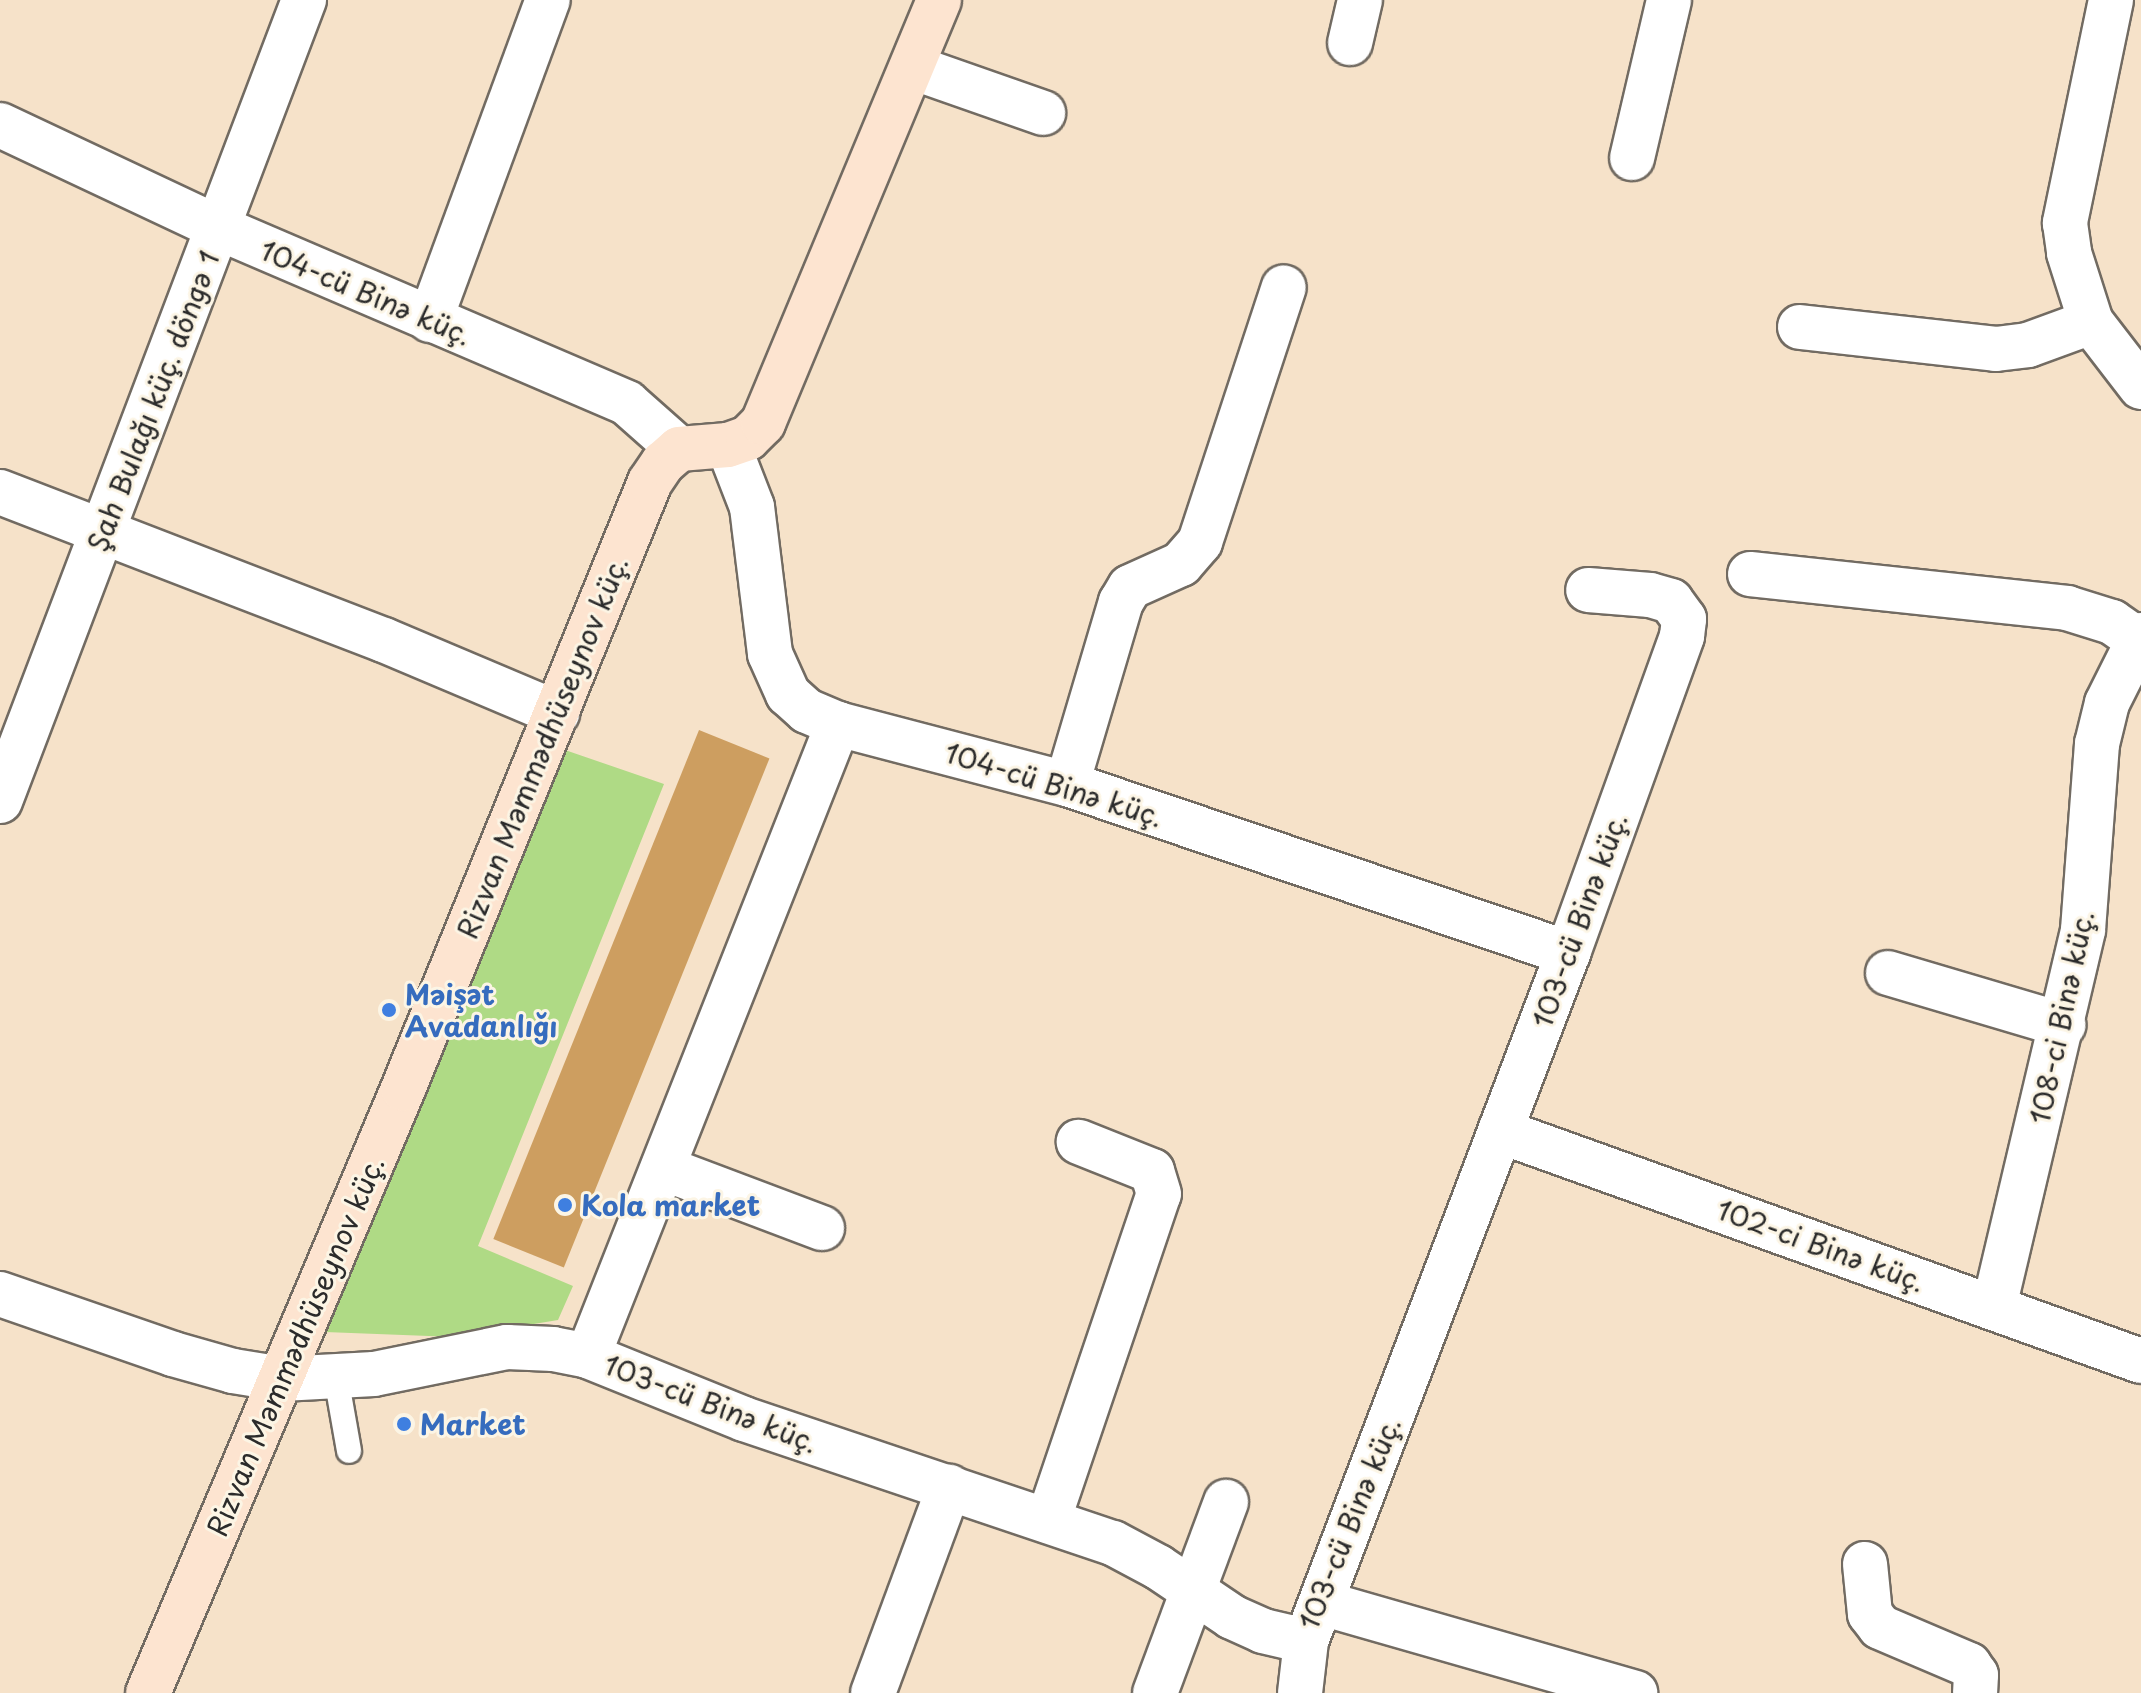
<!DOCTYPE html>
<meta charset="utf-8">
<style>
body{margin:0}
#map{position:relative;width:2141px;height:1693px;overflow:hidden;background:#f6e2c9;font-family:"Playpen Sans",sans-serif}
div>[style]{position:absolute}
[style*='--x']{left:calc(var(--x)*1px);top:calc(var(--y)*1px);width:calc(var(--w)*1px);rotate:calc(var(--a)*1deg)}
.green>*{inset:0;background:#afda85}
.building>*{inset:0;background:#cd9e60;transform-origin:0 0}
.roads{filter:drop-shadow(2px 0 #726b62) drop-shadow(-2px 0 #726b62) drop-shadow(0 2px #726b62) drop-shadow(0 -2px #726b62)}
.lane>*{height:24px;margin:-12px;padding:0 12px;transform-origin:12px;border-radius:12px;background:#fff}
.street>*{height:44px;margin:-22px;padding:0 22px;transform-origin:22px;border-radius:22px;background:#fff}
.secondary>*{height:44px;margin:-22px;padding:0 22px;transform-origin:22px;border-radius:22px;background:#fde4d0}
.dots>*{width:22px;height:22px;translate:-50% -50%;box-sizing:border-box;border:4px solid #fcf5e5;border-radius:50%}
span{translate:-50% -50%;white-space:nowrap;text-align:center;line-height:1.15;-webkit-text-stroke:6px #fcf5e5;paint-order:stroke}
.street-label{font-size:28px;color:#2b2b2b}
.shop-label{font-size:28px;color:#366cbe;font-weight:700}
.left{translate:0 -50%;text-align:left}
</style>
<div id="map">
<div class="green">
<i style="clip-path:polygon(565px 750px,664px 784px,478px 1246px,573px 1286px,558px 1320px,455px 1337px,325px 1332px)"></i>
</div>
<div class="building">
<i style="left:699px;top:730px;width:76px;height:549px;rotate:22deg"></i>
</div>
<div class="roads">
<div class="lane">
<i style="--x:336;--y:1377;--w:75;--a:80"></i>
</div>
<div class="street">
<i style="--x:2111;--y:0;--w:228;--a:101.7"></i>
<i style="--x:2065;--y:223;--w:30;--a:82"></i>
<i style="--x:2069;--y:253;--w:72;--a:72.3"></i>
<i style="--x:2091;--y:322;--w:82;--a:52.4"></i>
<i style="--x:1350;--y:43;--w:44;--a:-76.9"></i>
<i style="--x:912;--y:67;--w:139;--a:19.3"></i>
<i style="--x:0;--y:125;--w:242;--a:25.2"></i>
<i style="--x:219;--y:228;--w:444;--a:23.2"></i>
<i style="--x:627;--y:403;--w:69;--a:41.5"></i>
<i style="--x:1632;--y:158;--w:162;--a:-76.8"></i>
<i style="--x:430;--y:320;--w:341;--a:-69.8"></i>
<i style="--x:1800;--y:327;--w:197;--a:6.4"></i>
<i style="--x:1996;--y:349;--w:32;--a:-7"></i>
<i style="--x:2028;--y:345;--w:67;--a:-20.1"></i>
<i style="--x:728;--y:445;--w:66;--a:68.8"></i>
<i style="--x:752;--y:507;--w:148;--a:83"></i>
<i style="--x:770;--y:654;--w:44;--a:65.8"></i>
<i style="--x:788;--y:694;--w:25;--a:42"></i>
<i style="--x:807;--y:711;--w:34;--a:23"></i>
<i style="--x:838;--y:724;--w:237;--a:14.7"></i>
<i style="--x:1067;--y:784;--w:529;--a:18.64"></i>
<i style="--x:0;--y:492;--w:412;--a:21.1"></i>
<i style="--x:384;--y:640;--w:188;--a:22.9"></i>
<i style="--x:1750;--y:574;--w:319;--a:6.1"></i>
<i style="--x:2067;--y:608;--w:47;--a:17.3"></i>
<i style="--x:2112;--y:622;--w:35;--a:35"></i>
<i style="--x:1067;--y:784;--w:190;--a:-73.5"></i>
<i style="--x:1121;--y:602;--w:17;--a:-59"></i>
<i style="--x:1130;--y:587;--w:56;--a:-24.3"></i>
<i style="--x:1181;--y:564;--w:29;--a:-49"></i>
<i style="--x:1200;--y:542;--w:268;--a:-71.8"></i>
<i style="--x:0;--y:801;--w:857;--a:-69.22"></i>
<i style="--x:1888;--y:973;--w:183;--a:16.5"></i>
<i style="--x:1500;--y:1131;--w:681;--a:19.74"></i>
<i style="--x:663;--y:1168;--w:170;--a:20.7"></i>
<i style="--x:0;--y:1294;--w:183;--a:19.1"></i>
<i style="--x:173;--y:1354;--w:62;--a:15.8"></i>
<i style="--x:233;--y:1371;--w:50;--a:9.3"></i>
<i style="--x:282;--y:1379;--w:92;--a:-3.1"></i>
<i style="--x:374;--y:1374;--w:136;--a:-11.5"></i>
<i style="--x:507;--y:1347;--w:46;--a:2.5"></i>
<i style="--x:553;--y:1349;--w:36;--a:11"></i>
<i style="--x:588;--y:1356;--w:168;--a:22"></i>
<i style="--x:744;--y:1419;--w:389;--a:18.6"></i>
<i style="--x:1113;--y:1543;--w:51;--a:28.1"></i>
<i style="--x:1158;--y:1567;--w:89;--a:34"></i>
<i style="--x:1232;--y:1617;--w:34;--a:24"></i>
<i style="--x:1263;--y:1631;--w:44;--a:13.1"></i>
<i style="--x:1306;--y:1641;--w:736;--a:-69.15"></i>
<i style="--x:1568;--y:953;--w:337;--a:-70.2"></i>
<i style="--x:1682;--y:636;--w:17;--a:-83"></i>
<i style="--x:1684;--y:619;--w:22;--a:-126"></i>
<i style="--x:1671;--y:601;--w:22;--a:-164"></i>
<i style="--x:1650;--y:595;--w:62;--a:-175.4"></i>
<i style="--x:1994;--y:1307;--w:387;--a:-76.7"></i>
<i style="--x:2083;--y:930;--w:187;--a:-85.7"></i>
<i style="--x:2097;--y:744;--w:42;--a:-76.3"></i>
<i style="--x:2107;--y:703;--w:76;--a:-63.4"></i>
<i style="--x:588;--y:1356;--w:680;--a:-68.42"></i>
<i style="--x:1048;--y:1521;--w:345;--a:-71.3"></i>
<i style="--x:1159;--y:1194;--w:24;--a:-107"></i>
<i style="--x:1152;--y:1171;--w:79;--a:-158.3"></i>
<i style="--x:1865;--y:1564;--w:50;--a:84.3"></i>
<i style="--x:1870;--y:1614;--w:16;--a:52"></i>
<i style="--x:1880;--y:1627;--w:97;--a:23.1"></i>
<i style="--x:1969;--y:1665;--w:12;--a:55"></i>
<i style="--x:1976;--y:1675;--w:18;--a:93"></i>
<i style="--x:1322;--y:1603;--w:326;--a:16"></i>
<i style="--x:873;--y:1693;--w:220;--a:-69.7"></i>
<i style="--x:1155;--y:1693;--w:204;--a:-69.6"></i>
<i style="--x:1300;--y:1693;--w:52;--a:-83.4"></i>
</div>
<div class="secondary">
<i style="--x:148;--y:1693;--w:656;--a:-67.11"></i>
<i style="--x:403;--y:1089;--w:655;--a:-67.86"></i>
<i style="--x:650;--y:482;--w:23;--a:-56"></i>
<i style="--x:663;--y:463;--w:21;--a:-41"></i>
<i style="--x:679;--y:449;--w:49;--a:-4.7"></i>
<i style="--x:728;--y:445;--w:21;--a:-19"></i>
<i style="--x:748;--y:438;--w:21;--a:-45"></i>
<i style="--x:763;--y:423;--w:458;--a:-67.4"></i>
</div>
</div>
<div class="dots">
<i style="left:389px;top:1010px;background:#3f7fe0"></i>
<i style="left:565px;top:1205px;background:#3f7fe0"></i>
<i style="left:404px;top:1424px;background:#3f7fe0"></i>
</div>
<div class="street-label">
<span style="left:366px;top:292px;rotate:23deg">104-cü Binə küç.</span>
<span style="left:153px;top:401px;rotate:-69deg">Şah Bulağı küç. döngə 1</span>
<span style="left:542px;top:747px;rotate:-68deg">Rizvan Məmmədhüseynov küç.</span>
<span style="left:1054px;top:784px;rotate:17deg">104-cü Binə küç.</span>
<span style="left:1579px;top:920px;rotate:-70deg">103-cü Binə küç.</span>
<span style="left:2061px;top:1017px;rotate:-78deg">108-ci Binə küç.</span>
<span style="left:1821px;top:1245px;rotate:20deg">102-ci Binə küç.</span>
<span style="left:295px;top:1346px;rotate:-67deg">Rizvan Məmmədhüseynov küç.</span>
<span style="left:711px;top:1403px;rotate:21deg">103-cü Binə küç.</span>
<span style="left:1349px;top:1523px;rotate:-68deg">103-cü Binə küç.</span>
</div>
<div class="shop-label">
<span class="left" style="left:405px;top:1010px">Məişət<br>Avadanlığı</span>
<span class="left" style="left:581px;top:1205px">Kola market</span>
<span class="left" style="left:420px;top:1424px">Market</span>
</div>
</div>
